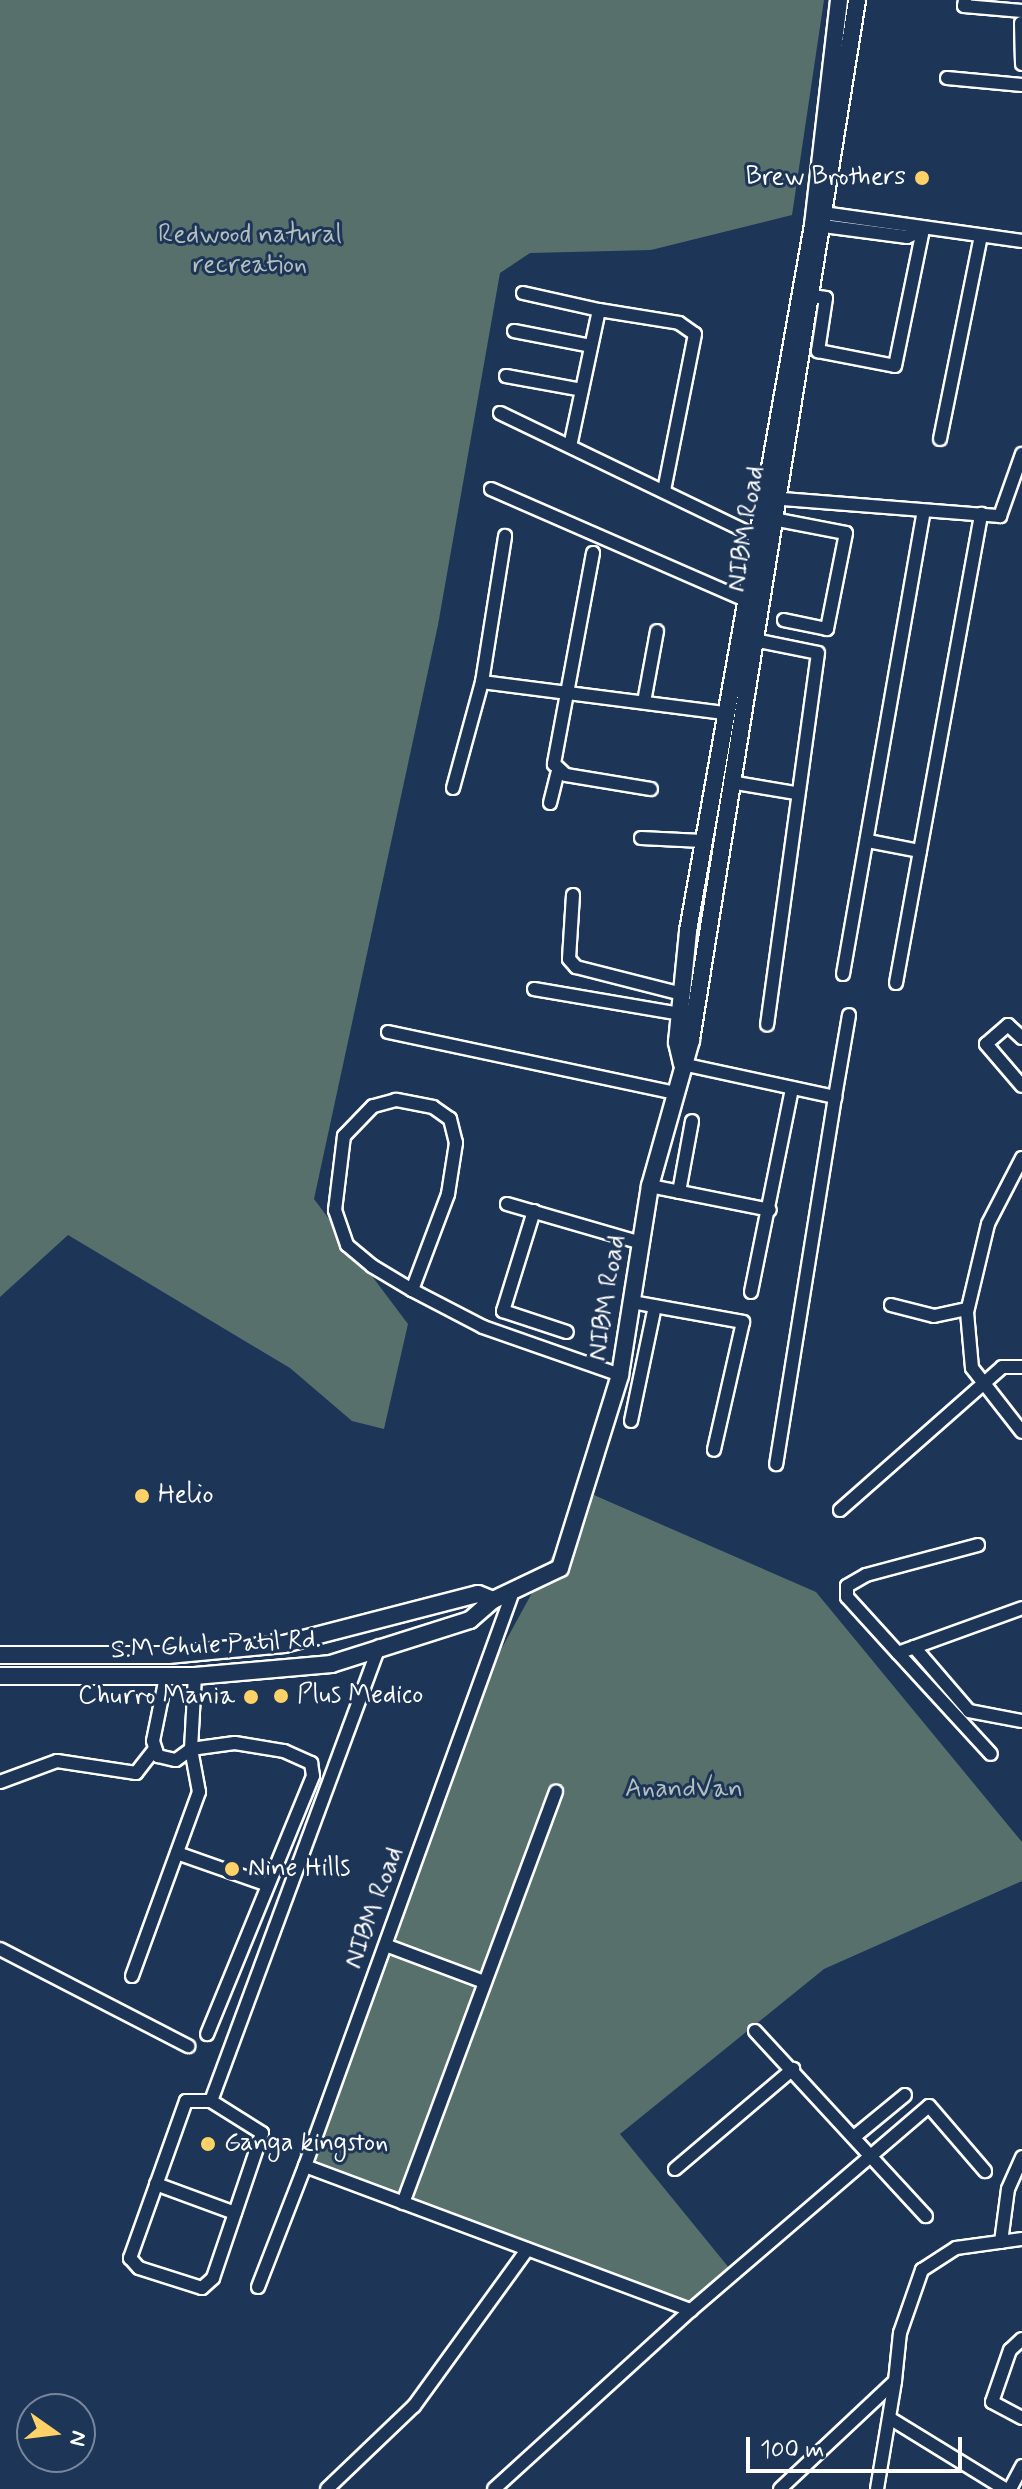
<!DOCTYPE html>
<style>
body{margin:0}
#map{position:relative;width:1022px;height:2489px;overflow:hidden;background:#1d3557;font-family:Mynerve,sans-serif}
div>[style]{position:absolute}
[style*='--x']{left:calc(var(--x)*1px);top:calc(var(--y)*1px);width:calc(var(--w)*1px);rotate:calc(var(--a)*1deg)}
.green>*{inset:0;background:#57706c}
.roads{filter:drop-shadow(2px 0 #fff) drop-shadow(-2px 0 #fff) drop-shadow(0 2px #fff) drop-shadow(0 -2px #fff)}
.minor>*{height:12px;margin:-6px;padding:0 6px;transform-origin:6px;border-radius:6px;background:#1d3557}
.tertiary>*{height:16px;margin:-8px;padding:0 8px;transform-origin:8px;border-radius:8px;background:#1d3557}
.dots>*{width:22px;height:22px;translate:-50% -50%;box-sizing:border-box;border:4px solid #1d3557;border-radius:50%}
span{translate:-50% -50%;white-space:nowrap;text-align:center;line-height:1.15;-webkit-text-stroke:6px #1d3557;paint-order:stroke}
.poi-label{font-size:26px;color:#fff}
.right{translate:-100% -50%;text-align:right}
.left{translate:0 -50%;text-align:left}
.park-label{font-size:26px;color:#b3bfbd}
.street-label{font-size:26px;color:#fff}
.north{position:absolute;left:16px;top:2393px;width:80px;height:80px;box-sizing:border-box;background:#1d3557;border:2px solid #77869a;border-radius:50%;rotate:104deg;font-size:22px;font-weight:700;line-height:32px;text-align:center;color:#fff}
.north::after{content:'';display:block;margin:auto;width:28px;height:36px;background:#ffd166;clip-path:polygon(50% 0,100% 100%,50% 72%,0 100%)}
.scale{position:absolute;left:746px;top:2437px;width:216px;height:36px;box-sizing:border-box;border:4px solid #fff;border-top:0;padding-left:10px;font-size:24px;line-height:28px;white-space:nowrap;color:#fff;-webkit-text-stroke:6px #1d3557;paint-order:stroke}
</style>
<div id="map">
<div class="green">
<i style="clip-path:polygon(0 0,824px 0,792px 215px,651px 250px,530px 253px,500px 273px,438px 625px,314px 1199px,408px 1324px,384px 1429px,352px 1421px,290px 1368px,68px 1235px,0 1297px)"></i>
<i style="clip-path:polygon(587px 1492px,816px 1592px,1022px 1842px,1022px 1881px,824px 1969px,620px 2134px,734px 2274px,691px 2310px,299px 2154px,479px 1690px)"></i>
</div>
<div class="roads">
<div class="minor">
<i style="--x:965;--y:0;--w:6;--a:99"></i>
<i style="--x:964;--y:6;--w:58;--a:4.9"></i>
<i style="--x:1021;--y:23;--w:41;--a:88.6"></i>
<i style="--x:947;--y:78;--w:75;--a:5.3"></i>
<i style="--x:816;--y:212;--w:208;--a:8"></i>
<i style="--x:816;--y:225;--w:92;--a:7.5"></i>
<i style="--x:907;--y:237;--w:17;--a:-24"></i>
<i style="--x:523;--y:293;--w:78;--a:12.6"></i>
<i style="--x:599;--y:310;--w:139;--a:102"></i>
<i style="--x:812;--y:296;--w:14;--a:8"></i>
<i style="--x:826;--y:298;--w:54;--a:98.6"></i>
<i style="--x:818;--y:351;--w:78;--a:11"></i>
<i style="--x:895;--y:366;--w:139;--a:-78.4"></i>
<i style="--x:599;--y:310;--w:81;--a:9.2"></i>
<i style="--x:679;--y:323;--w:19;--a:35"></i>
<i style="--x:695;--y:334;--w:160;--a:101.2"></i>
<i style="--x:514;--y:331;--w:78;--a:11"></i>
<i style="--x:506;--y:376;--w:77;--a:10.4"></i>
<i style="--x:500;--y:413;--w:282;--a:25.7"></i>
<i style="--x:940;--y:439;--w:207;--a:-78.6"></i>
<i style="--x:491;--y:489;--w:275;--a:23.6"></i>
<i style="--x:770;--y:498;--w:231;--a:4.5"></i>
<i style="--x:1000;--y:516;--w:66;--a:-70.5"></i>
<i style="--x:773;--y:519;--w:74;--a:10.9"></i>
<i style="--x:846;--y:533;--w:98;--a:101.2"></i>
<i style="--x:827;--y:629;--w:44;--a:-168.2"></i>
<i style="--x:593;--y:553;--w:215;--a:100.5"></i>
<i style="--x:554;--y:764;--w:16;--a:43"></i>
<i style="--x:566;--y:775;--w:86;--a:9.4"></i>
<i style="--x:754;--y:640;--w:65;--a:11.5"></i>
<i style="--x:818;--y:653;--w:375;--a:97.8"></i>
<i style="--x:482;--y:682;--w:148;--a:-81"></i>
<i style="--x:644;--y:702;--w:72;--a:-79.6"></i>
<i style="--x:730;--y:782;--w:67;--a:9.5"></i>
<i style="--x:453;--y:788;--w:110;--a:-74.7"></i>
<i style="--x:482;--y:682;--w:244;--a:7.3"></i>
<i style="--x:550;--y:803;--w:33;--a:-76"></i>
<i style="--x:641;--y:838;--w:61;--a:2.8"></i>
<i style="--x:868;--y:841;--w:53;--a:10.9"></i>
<i style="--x:573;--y:895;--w:64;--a:93.6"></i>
<i style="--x:569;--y:959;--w:11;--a:49"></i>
<i style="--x:576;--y:967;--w:109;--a:14.3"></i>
<i style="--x:843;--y:974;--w:470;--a:-80.1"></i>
<i style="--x:896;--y:983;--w:477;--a:-79.7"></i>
<i style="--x:534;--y:989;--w:148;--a:9.7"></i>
<i style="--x:388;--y:1032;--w:292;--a:12"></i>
<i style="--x:1022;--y:1038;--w:19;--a:-137"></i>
<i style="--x:1008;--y:1025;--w:29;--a:139"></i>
<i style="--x:986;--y:1044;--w:55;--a:49.4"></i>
<i style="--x:682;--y:1064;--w:157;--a:12.2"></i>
<i style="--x:835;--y:1097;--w:372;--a:99.1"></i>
<i style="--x:835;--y:1097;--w:83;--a:-80.3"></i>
<i style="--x:1022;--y:1158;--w:74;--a:117.3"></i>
<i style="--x:988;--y:1224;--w:90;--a:103.4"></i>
<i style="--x:967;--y:1312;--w:56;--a:84.9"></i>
<i style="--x:972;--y:1368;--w:81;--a:52"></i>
<i style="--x:650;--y:1186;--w:122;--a:11.3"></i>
<i style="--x:679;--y:1192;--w:72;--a:-79.6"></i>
<i style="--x:507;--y:1204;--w:140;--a:16.2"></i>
<i style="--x:534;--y:1211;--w:105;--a:107.2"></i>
<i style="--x:503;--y:1311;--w:67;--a:18.2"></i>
<i style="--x:412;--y:1290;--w:103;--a:-69.4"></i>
<i style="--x:448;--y:1194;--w:52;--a:-81.1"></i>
<i style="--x:456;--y:1143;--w:25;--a:-104"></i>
<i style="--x:450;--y:1119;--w:21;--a:-145"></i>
<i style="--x:433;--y:1107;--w:38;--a:-169"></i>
<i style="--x:396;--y:1100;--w:24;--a:165"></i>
<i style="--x:373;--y:1106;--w:42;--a:134"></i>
<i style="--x:344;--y:1136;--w:75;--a:96.9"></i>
<i style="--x:335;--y:1210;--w:37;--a:71"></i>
<i style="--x:347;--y:1245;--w:33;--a:40"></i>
<i style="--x:372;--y:1266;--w:47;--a:31"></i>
<i style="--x:412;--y:1290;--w:80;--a:27.5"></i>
<i style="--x:483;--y:1327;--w:145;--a:19.3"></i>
<i style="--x:751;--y:1292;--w:208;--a:-78.6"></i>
<i style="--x:632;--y:1302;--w:113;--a:10.2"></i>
<i style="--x:743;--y:1322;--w:131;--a:102.8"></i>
<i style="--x:891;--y:1305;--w:44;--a:14.3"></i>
<i style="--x:934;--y:1316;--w:34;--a:-12"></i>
<i style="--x:631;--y:1421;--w:117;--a:-78.2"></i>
<i style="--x:840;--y:1510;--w:216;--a:-41.4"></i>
<i style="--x:1002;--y:1367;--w:20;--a:0"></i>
<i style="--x:978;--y:1545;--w:116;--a:165"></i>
<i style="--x:866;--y:1575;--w:22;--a:150"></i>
<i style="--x:847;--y:1586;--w:11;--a:90"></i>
<i style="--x:847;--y:1597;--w:76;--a:47.7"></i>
<i style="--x:898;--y:1653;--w:132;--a:-19.9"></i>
<i style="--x:511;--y:1597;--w:605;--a:109.9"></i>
<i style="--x:305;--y:2166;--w:412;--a:20.5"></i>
<i style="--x:691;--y:2310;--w:313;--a:-40.6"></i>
<i style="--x:929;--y:2106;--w:86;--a:49.3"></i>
<i style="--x:914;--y:1647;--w:84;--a:49.3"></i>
<i style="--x:969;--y:1711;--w:54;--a:10.7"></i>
<i style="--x:898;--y:1653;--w:137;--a:47.4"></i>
<i style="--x:166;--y:1677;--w:65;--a:101.5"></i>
<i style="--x:153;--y:1741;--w:16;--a:72"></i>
<i style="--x:158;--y:1756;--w:18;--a:13"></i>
<i style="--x:176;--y:1760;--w:19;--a:-36"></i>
<i style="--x:191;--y:1749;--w:44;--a:-7.8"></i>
<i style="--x:235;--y:1743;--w:50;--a:9.3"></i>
<i style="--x:284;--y:1751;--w:30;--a:24"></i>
<i style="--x:311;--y:1763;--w:13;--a:81"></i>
<i style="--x:313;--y:1776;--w:279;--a:112.3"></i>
<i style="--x:0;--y:1782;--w:61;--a:-20.2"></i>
<i style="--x:57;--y:1761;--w:80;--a:8.6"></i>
<i style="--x:136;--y:1773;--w:29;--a:-52"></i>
<i style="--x:177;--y:1853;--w:96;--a:19.4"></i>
<i style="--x:388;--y:1946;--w:103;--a:20.6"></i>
<i style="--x:0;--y:1949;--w:212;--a:27.3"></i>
<i style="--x:132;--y:1976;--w:196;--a:-70"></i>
<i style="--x:199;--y:1792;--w:44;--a:-100.5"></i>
<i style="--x:191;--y:1749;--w:73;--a:-86.9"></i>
<i style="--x:755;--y:2031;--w:252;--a:47.3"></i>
<i style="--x:211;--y:2101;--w:25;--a:180"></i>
<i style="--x:186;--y:2101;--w:167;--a:109.6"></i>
<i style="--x:130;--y:2258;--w:13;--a:48"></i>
<i style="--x:139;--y:2268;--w:66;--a:17.6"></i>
<i style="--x:202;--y:2288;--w:15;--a:-42"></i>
<i style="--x:213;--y:2278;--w:153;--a:-71.3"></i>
<i style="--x:262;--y:2133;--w:60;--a:-147.9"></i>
<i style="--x:211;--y:2101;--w:485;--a:-69.7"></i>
<i style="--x:854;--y:2137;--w:66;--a:-39.5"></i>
<i style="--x:675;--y:2169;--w:155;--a:-40.3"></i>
<i style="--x:156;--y:2184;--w:84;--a:20.2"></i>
<i style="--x:403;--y:2203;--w:439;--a:-69.6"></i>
<i style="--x:1001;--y:2242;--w:53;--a:-82.5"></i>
<i style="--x:1008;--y:2189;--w:35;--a:-66"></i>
<i style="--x:258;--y:2287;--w:130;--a:-68.8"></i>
<i style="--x:1022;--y:2339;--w:16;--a:137"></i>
<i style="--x:1010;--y:2350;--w:55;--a:109.1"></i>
<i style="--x:992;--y:2402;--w:34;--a:28"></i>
<i style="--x:891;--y:2419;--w:134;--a:31.6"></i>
<i style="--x:327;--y:2489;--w:120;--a:-43.7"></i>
<i style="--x:414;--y:2406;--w:193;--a:-54.1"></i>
<i style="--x:494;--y:2489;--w:266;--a:-42.3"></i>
<i style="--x:780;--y:2489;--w:158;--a:-43.2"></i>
<i style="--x:895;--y:2381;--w:48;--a:-84.1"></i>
<i style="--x:900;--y:2333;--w:67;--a:-70.8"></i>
<i style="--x:922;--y:2270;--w:40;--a:-32.9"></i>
<i style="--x:956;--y:2248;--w:67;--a:-7.8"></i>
<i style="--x:877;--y:2489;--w:109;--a:-80.5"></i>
<i style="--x:1010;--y:2489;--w:26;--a:-62"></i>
</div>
<div class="tertiary">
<i style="--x:682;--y:1064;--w:23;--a:-103"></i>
<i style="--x:677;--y:1042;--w:112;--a:-84.3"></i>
<i style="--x:688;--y:931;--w:717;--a:-79.96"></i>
<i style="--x:813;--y:225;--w:226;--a:-83.4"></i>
<i style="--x:493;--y:1600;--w:74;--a:-25.5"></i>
<i style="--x:560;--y:1568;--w:202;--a:-72.7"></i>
<i style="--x:620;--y:1375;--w:191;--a:-81"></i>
<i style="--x:650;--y:1186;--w:152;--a:-74.3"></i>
<i style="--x:691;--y:1040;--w:1053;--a:-80.93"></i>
<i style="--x:0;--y:1655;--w:168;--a:0"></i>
<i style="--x:168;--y:1655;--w:117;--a:-5.4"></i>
<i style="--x:284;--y:1644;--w:200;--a:-14.5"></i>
<i style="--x:478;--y:1594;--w:16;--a:22"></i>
<i style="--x:0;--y:1676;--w:195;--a:0"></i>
<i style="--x:195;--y:1676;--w:137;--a:-5"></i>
<i style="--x:331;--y:1664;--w:146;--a:-17.6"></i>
<i style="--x:470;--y:1620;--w:30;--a:-41"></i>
</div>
</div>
<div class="dots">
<i style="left:922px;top:178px;background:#ffd166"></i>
<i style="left:142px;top:1496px;background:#ffd166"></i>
<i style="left:281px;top:1696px;background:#ffd166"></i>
<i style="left:251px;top:1697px;background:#ffd166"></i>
<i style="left:232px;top:1869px;background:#ffd166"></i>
<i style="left:208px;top:2144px;background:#ffd166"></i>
</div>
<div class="poi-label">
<span class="right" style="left:906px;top:178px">Brew Brothers</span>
<span class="left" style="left:158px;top:1496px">Helio</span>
<span class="left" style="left:297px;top:1696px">Plus Medico</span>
<span class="right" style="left:235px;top:1697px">Churro Mania</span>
<span class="left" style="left:248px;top:1869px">Nine Hills</span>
<span class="left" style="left:224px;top:2144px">Ganga kingston</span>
</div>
<div class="park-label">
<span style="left:250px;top:251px">Redwood natural<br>recreation</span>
<span style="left:684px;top:1790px">AnandVan</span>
</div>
<div class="street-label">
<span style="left:747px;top:529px;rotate:-81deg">NIBM Road</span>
<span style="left:608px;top:1298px;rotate:-81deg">NIBM Road</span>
<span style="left:216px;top:1646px;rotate:-3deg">S.M Ghule Patil Rd.</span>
<span style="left:375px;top:1908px;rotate:-70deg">NIBM Road</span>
</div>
<div class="north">N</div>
<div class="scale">100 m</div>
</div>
